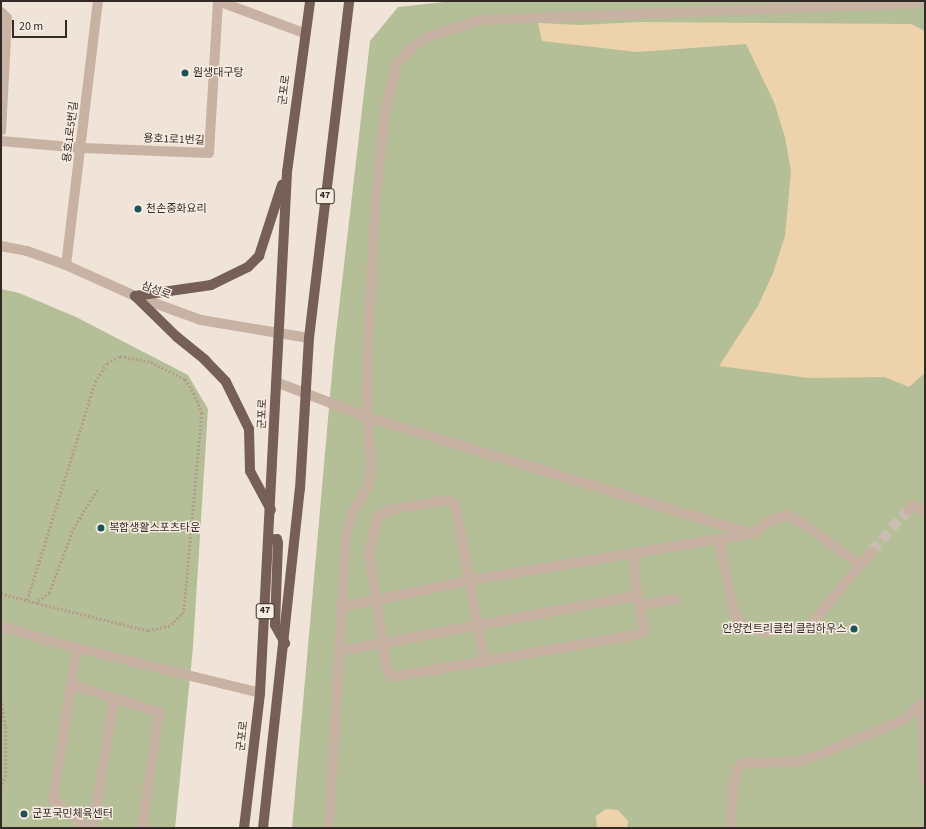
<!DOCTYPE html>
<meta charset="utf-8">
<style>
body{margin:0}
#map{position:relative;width:926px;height:829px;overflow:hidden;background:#f0e3d7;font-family:"Source Sans 3","Noto Sans KR",sans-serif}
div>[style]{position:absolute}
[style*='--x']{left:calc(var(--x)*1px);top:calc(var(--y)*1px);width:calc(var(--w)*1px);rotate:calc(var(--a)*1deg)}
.green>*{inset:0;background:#b4bf97}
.sand>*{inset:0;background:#edd3ac}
.minor-tunnel>*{height:10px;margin-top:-5px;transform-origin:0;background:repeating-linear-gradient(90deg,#cabeb3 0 10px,transparent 0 15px)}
.path>*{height:2.5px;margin-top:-1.25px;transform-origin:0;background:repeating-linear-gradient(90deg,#b49c8d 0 2px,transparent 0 4px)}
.minor>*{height:10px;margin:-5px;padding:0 5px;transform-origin:5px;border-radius:5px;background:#c8b2a3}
.major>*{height:10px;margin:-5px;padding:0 5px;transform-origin:5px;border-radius:5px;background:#755f56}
.dots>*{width:11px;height:11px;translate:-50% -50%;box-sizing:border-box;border:2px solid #f8ede3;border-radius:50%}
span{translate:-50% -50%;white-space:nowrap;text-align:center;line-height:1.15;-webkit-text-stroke:3px #f8ede3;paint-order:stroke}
.shield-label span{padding:1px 3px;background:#f8ede3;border:1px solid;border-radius:3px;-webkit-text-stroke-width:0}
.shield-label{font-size:10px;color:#332925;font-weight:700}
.poi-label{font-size:11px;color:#332925}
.left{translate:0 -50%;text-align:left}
.right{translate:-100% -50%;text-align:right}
.street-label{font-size:11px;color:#332925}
.frame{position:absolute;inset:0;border:2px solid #332925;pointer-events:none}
.scale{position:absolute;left:12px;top:20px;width:55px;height:18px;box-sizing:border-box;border:2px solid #332925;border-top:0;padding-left:5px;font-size:12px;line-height:14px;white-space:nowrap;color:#332925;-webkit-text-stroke:3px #f8ede3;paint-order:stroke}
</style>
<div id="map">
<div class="green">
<i style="clip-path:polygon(454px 1px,925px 1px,925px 828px,292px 828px,334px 351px,370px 41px,398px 7px)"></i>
<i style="clip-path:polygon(1px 289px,19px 293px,76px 317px,188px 375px,208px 409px,193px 647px,175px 828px,1px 828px)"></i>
</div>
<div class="sand">
<i style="clip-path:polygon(641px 22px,911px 24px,925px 31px,925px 373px,909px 387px,884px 377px,809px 378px,719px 366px,758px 306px,773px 273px,785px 236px,791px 171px,785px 137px,774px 102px,746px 44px,637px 52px,542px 41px,538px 23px,580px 25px)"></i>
<i style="clip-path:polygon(606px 809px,618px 810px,628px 821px,627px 828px,597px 828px,596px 816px)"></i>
</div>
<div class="minor-tunnel">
<i style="--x:872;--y:551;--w:55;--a:-48.7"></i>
</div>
<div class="path">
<i style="--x:1;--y:593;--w:35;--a:16"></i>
<i style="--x:35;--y:603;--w:17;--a:-36"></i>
<i style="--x:49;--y:593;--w:68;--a:-69.4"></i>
<i style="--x:73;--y:529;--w:48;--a:-58.6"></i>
<i style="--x:27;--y:600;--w:228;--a:-72.7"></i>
<i style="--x:95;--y:382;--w:22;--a:-58"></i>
<i style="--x:107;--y:363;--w:15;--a:-28"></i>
<i style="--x:120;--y:356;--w:32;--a:11"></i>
<i style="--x:151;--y:362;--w:38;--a:27"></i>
<i style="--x:185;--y:379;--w:17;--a:57"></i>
<i style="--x:194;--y:393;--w:22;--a:68"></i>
<i style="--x:202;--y:413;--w:200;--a:95.2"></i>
<i style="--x:184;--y:612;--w:20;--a:135"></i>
<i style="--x:170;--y:626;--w:23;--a:167"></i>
<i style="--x:148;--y:631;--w:116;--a:-166.1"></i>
<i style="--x:1;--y:700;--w:27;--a:80"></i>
<i style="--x:6;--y:727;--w:48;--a:90"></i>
<i style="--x:6;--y:775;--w:13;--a:113"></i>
</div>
<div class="minor">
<i style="--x:218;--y:1;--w:92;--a:20.4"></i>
<i style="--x:1;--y:12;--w:8;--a:45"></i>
<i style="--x:7;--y:18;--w:113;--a:93"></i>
<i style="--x:1;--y:141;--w:81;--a:4.9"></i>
<i style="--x:82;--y:148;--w:127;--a:2.3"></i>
<i style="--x:209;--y:153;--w:152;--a:-86.6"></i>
<i style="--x:1;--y:246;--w:26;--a:11"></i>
<i style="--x:27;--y:251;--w:41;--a:19.7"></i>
<i style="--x:66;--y:265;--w:76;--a:24.2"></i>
<i style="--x:135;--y:296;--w:70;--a:20"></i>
<i style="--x:201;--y:320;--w:109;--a:9.5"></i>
<i style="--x:66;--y:265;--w:266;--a:-83.1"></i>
<i style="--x:276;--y:382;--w:97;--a:21"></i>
<i style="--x:367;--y:417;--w:403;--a:16.9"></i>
<i style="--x:753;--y:534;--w:21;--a:-39"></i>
<i style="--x:769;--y:521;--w:19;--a:-18"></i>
<i style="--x:787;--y:515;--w:17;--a:28"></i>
<i style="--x:802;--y:523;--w:72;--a:35.9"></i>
<i style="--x:860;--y:565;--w:18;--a:-49"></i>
<i style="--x:908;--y:510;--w:7;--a:-45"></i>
<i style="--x:913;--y:505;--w:14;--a:30"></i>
<i style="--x:719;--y:540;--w:75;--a:78.4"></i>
<i style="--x:734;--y:613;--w:15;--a:53"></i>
<i style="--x:743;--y:625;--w:21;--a:19"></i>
<i style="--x:763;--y:632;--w:49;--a:-8.3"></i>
<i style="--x:811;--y:625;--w:77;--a:-50.8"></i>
<i style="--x:639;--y:606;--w:37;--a:-11"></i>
<i style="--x:341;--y:607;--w:133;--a:-11.7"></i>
<i style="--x:471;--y:580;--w:283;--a:-9.4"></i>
<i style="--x:1;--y:626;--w:63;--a:16.7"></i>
<i style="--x:61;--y:644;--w:205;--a:13.8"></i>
<i style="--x:77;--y:647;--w:155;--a:98.9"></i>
<i style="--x:53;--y:800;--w:45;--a:38.7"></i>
<i style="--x:339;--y:651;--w:303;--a:-10.5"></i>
<i style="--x:484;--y:660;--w:159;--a:-100.5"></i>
<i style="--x:455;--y:504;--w:8;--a:-150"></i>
<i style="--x:448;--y:500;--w:61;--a:170.5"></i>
<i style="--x:388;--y:510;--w:12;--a:145"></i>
<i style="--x:378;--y:517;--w:38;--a:104"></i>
<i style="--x:369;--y:554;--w:117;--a:81.2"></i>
<i style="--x:387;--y:670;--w:9;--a:54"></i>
<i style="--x:392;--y:677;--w:253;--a:-9.8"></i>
<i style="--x:641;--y:634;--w:5;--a:-53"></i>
<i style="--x:644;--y:630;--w:35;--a:-102"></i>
<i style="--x:637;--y:596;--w:40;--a:-95.7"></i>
<i style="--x:71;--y:685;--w:92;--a:17.1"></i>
<i style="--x:159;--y:712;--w:117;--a:98.3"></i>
<i style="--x:922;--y:705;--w:76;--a:87.7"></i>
<i style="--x:93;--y:828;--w:131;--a:-80.8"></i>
<i style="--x:329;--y:828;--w:292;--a:-86.7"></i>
<i style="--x:346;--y:536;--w:25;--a:-74"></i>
<i style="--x:353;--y:512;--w:33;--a:-61"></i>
<i style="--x:369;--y:483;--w:20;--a:-84"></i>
<i style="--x:371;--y:463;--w:46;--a:-95"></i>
<i style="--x:367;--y:417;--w:80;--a:-89.3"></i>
<i style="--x:368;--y:337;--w:141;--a:-86.8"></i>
<i style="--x:376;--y:196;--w:84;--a:-83.9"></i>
<i style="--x:385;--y:112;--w:50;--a:-76.2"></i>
<i style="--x:397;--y:63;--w:18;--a:-47"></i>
<i style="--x:409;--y:50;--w:24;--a:-35"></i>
<i style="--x:429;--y:36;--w:53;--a:-17.4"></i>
<i style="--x:480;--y:20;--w:445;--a:-2.2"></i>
<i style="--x:731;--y:828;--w:43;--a:-87.3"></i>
<i style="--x:733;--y:785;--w:16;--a:-76"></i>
<i style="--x:737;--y:769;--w:8;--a:-45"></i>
<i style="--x:743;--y:763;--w:50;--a:-1.1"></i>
<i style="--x:793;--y:762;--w:24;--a:-15"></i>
<i style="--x:816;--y:756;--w:94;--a:-22.5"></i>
<i style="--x:903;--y:720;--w:29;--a:-41"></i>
</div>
<div class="major">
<i style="--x:135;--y:296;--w:59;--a:44.3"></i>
<i style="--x:177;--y:337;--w:36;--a:39"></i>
<i style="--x:205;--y:360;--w:30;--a:46"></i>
<i style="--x:226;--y:382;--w:52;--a:63.9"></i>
<i style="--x:249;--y:429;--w:42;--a:88.6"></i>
<i style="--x:250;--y:471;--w:44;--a:61.7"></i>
<i style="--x:135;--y:296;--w:77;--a:-8.2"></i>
<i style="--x:211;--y:285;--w:41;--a:-25.9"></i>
<i style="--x:248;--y:267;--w:16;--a:-45"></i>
<i style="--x:259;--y:256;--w:75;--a:-72.1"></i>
<i style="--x:269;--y:540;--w:8;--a:-7"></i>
<i style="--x:277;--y:539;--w:4;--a:76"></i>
<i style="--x:278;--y:543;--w:82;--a:92.1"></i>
<i style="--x:275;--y:625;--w:21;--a:61"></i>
<i style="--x:244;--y:828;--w:136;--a:-83.2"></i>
<i style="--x:260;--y:693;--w:522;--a:-87.03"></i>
<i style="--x:287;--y:172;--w:173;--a:-82.3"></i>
<i style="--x:263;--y:828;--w:341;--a:-83.8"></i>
<i style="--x:300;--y:489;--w:151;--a:-86.6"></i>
<i style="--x:309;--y:338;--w:339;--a:-83.2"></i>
</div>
<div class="dots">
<i style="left:185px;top:73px;background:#1b5454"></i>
<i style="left:138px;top:209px;background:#1b5454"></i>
<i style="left:101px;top:528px;background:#1b5454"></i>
<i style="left:854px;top:629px;background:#1b5454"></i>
<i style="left:24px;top:814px;background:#1b5454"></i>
</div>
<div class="shield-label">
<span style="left:325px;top:196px">47</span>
<span style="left:265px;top:611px">47</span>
</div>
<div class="poi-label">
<span class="left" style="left:193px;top:73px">원생대구탕</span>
<span class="left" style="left:146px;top:209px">천손중화요리</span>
<span class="left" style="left:109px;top:528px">복합생활스포츠타운</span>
<span class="right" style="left:846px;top:629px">안양컨트리클럽 클럽하우스</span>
<span class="left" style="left:32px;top:814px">군포국민체육센터</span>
</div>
<div class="street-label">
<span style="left:285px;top:90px;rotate:-83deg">군포로</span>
<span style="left:71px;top:132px;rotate:-83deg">용호1로5번길</span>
<span style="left:174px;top:140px;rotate:2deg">용호1로1번길</span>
<span style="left:156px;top:291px;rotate:20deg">삼성로</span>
<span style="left:263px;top:414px;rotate:-88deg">군포로</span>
<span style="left:243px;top:736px;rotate:-84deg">군포로</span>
</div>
<div class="frame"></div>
<div class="scale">20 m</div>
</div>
